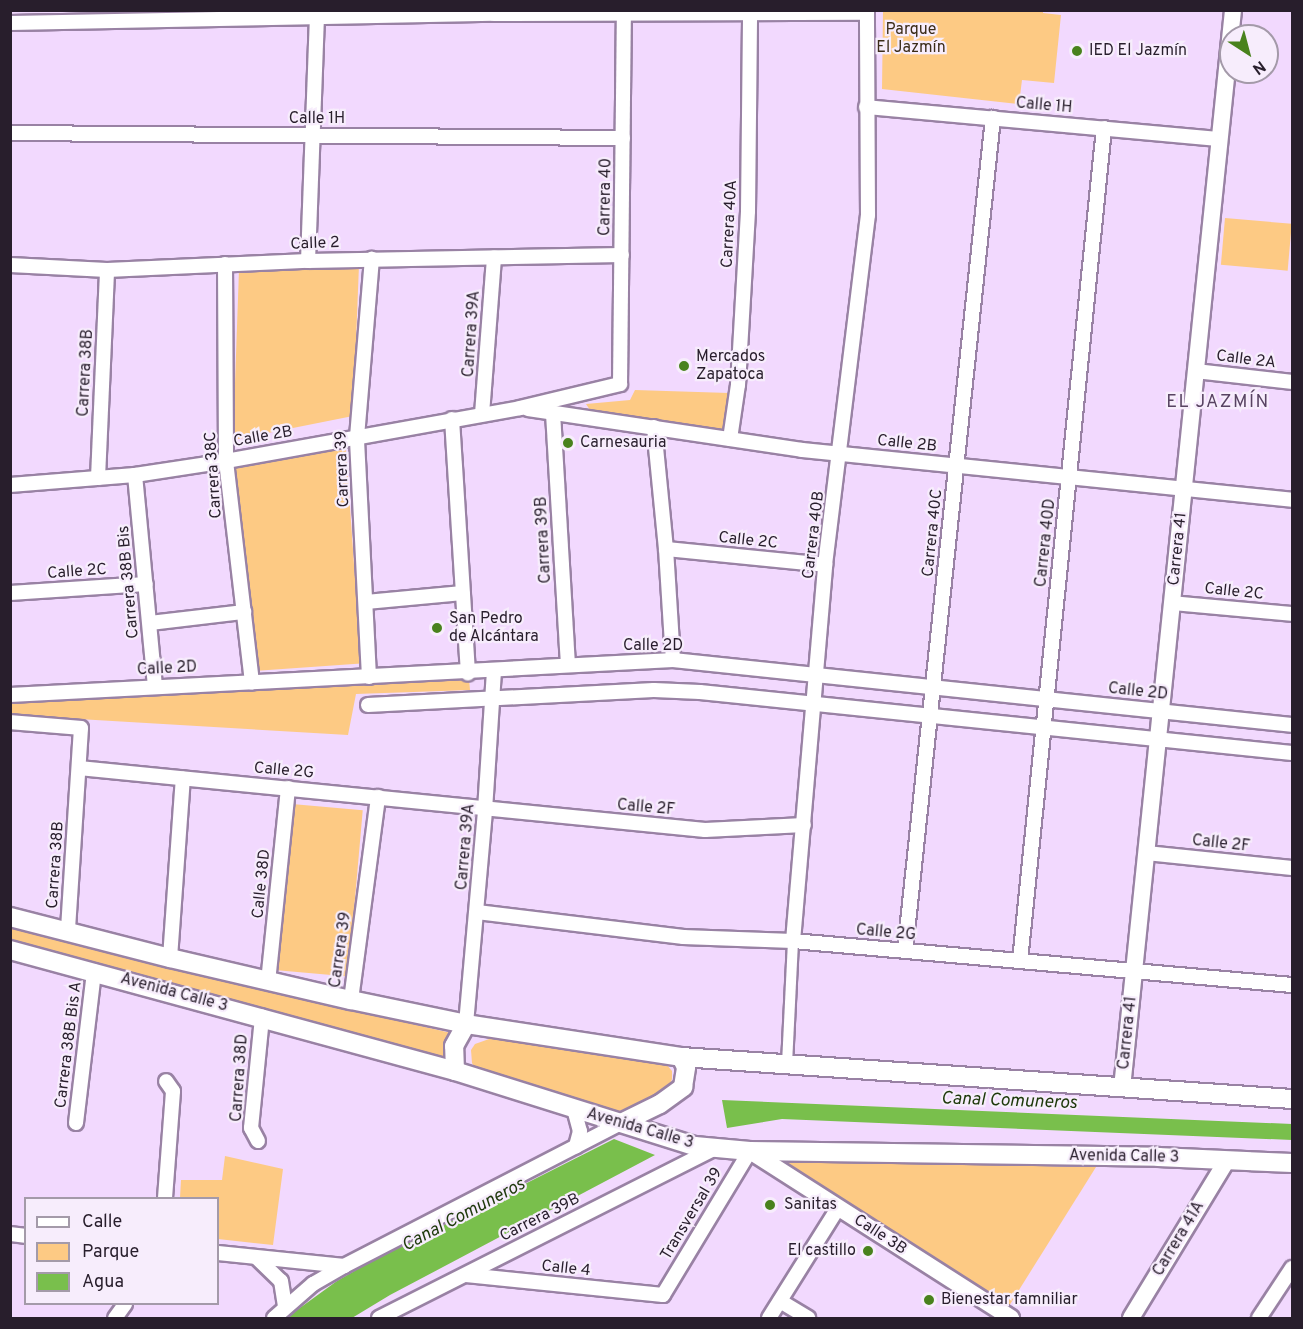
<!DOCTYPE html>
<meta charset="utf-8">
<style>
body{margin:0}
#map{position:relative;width:1303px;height:1329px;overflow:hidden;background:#f2d9fe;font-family:Overpass,sans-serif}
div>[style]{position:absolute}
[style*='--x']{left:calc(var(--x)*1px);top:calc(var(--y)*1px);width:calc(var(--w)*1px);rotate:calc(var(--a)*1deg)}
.green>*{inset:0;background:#fdca84;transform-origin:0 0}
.water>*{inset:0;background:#79bf4c}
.roads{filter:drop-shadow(2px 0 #9982a4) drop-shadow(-2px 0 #9982a4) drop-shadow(0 2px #9982a4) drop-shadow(0 -2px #9982a4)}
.pedestrian>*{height:10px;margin:-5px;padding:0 5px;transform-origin:5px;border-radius:5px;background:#fff}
.minor>*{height:14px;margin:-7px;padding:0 7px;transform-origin:7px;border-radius:7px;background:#fff}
.tertiary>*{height:16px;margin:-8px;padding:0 8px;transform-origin:8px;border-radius:8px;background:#fff}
.secondary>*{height:18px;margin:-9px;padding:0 9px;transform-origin:9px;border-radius:9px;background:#fff}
.dots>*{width:16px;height:16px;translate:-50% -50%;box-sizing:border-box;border:3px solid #f7edfc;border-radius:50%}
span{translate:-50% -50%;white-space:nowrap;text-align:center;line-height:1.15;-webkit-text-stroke:4.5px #f7edfc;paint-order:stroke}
.park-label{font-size:16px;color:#3b2c18}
.poi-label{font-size:16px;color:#281e2c}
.left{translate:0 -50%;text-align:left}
.right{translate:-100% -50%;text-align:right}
.street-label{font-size:16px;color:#281e2c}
.neighbourhood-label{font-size:18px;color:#584362;letter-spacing:1.5px}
.water-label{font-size:18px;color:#1e390b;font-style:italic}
.frame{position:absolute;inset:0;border:12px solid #281e2c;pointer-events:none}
.legend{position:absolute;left:24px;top:1197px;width:195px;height:108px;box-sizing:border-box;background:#f7edfc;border:2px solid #a49aa9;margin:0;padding:8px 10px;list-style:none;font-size:18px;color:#281e2c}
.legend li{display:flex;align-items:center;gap:12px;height:30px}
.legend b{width:30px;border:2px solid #a49aa9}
.north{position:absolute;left:1219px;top:24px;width:60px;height:60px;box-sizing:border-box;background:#f7edfc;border:2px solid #a49aa9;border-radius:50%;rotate:144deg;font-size:16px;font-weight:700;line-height:24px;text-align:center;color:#281e2c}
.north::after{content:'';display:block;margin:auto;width:21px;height:27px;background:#49821d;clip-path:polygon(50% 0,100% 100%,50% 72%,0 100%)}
</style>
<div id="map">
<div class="green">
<i style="clip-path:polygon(1043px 11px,1043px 13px,1061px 15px,1054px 83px,1022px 80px,1019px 104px,882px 89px,883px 11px)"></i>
<i style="left:1225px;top:218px;width:67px;height:47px;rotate:5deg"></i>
<i style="clip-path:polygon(359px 265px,353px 416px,233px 440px,239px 270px)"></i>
<i style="clip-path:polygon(635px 390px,729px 393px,725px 432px,590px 410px,586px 404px,630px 400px)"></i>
<i style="left:346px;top:450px;width:214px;height:113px;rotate:86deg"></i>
<i style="clip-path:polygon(469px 679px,470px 690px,356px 694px,348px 735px,11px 715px,10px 701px)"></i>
<i style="left:292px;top:804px;width:71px;height:167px;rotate:5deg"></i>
<i style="clip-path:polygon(10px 924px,275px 992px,451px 1033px,447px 1041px,447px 1058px,11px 939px)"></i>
<i style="clip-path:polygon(492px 1038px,667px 1065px,672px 1071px,672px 1079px,670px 1085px,657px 1095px,636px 1106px,612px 1113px,476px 1070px,472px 1063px,471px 1050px,475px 1044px)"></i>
<i style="clip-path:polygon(225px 1156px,283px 1169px,273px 1245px,218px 1239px,218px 1198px,180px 1198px,181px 1180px,222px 1180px)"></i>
<i style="clip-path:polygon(782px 1161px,1096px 1167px,1009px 1306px)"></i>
</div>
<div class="water">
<i style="clip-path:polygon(722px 1100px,1292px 1124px,1292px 1140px,782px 1119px,727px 1128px)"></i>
<i style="clip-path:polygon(614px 1139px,655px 1155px,390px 1295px,352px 1318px,286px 1318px,337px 1281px,372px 1261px)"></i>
</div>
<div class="roads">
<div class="pedestrian">
<i style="--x:787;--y:1064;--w:123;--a:-87.2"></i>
</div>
<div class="minor">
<i style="--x:10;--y:23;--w:484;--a:-1.1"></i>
<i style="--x:494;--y:14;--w:373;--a:-0.2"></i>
<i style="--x:866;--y:107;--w:355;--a:5.2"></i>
<i style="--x:10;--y:133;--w:613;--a:0.47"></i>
<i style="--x:308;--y:261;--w:244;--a:-87.9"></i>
<i style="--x:225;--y:264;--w:197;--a:89.7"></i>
<i style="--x:226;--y:461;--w:223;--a:83.3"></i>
<i style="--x:10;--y:265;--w:97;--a:3"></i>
<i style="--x:107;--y:270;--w:201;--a:-2.6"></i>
<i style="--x:308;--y:261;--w:314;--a:-1.1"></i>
<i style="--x:1196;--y:371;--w:97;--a:6.5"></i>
<i style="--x:528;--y:409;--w:277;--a:8.5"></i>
<i style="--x:802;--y:450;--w:493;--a:5.8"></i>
<i style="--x:553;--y:413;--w:251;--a:86.6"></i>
<i style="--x:482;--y:414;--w:157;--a:-85.6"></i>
<i style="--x:452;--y:419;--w:255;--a:86.4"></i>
<i style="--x:654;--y:427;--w:123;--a:84.4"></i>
<i style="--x:666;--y:549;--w:111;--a:86.4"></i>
<i style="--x:730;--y:439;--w:55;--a:-81.6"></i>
<i style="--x:738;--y:385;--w:174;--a:-86.7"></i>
<i style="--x:748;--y:211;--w:201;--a:-89.4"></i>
<i style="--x:135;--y:475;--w:212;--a:84.6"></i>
<i style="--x:98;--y:478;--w:208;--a:-87.5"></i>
<i style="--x:10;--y:485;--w:125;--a:-4.6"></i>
<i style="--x:135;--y:475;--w:92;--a:-8.7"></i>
<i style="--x:226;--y:461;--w:299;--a:-10.2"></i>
<i style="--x:520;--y:408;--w:103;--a:-13.5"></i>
<i style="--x:620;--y:384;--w:374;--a:-89.4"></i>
<i style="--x:666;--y:549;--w:160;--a:5.7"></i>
<i style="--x:10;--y:593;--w:136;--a:-3.8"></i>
<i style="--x:366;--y:602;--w:97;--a:-5.3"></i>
<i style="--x:1172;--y:603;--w:121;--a:5.2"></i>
<i style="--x:150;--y:623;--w:95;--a:-6.7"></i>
<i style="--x:369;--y:677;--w:240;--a:-92.9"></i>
<i style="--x:357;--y:437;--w:179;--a:-85.2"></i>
<i style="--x:10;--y:695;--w:664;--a:-3.02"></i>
<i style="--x:673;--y:660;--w:622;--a:5.99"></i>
<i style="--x:368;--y:705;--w:286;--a:-3"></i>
<i style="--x:654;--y:690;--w:46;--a:2.5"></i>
<i style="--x:700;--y:692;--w:595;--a:5.88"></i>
<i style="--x:10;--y:722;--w:71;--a:4.8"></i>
<i style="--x:81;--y:728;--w:203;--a:93.7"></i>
<i style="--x:79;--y:768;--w:629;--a:5.66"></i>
<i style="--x:705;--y:830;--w:99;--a:-2.9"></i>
<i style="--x:1146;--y:853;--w:147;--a:5.9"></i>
<i style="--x:477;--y:912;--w:208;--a:6.9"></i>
<i style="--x:683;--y:937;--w:110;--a:2.1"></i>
<i style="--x:793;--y:941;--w:501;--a:5.04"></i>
<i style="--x:793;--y:941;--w:377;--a:-85.1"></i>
<i style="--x:825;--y:565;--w:353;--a:-83"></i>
<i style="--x:868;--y:215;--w:205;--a:-90.3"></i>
<i style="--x:905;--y:951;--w:838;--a:-83.97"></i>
<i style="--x:170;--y:958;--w:180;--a:-85.9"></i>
<i style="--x:1020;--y:961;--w:837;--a:-84.24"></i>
<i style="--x:268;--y:982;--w:195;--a:-84.1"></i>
<i style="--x:351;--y:1000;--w:205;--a:-82.4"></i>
<i style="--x:466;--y:1024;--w:215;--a:-84.9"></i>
<i style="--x:485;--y:810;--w:138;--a:-86.3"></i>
<i style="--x:574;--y:1109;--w:23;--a:75"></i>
<i style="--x:580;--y:1131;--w:16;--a:105"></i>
<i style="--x:76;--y:1123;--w:153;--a:-83.2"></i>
<i style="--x:258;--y:1141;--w:15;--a:-118"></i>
<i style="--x:251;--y:1128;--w:112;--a:-84.3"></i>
<i style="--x:165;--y:1198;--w:107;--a:-85.7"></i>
<i style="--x:173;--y:1091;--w:12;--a:-125"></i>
<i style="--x:10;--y:1234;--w:16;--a:7"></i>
<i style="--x:218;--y:1253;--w:127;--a:5.9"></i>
<i style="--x:257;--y:1258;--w:33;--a:44"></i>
<i style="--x:281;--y:1281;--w:26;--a:81"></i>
<i style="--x:466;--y:1275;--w:198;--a:5.8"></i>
<i style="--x:663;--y:1295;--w:168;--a:-58.9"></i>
<i style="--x:780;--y:1301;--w:33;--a:31"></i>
<i style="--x:115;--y:1318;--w:17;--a:-54"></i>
<i style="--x:274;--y:1318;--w:52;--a:-41.1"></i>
<i style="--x:313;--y:1284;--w:36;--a:-30"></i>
<i style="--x:344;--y:1266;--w:312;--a:-27.3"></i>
<i style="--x:379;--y:1318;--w:377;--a:-26.8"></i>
<i style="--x:769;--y:1318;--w:130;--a:-57.9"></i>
<i style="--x:1259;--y:1318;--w:60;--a:-56.6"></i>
</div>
<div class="tertiary">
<i style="--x:1122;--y:1088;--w:1084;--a:-84.12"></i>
<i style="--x:750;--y:1151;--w:310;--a:32.6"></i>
<i style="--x:1131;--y:1318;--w:185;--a:-58.7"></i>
</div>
<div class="secondary">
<i style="--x:10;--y:917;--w:165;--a:14.4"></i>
<i style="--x:170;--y:958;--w:186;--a:13.1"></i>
<i style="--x:351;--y:1000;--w:117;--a:11.8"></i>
<i style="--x:466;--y:1024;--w:218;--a:8.7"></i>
<i style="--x:681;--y:1057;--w:612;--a:3.93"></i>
<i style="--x:10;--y:950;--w:461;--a:15.2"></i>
<i style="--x:455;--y:1071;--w:251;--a:17.4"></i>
<i style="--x:695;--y:1146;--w:55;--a:5.2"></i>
<i style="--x:750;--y:1151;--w:408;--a:0.8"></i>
<i style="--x:1158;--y:1157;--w:134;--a:2.6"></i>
<i style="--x:455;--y:1071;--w:25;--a:-92"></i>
<i style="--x:454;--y:1046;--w:25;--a:-61"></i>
<i style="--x:621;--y:1123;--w:43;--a:-26"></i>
<i style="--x:660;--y:1104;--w:29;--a:-36"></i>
<i style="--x:683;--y:1087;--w:20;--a:-81"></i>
<i style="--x:686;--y:1067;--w:11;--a:-117"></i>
</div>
</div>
<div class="dots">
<i style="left:1077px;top:51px;background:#49821d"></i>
<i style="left:684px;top:366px;background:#49821d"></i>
<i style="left:568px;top:443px;background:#49821d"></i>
<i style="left:437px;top:628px;background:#49821d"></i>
<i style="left:770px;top:1205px;background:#49821d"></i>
<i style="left:868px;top:1251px;background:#49821d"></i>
<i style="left:929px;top:1300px;background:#49821d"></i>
</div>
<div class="park-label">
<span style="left:911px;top:39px">Parque<br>El Jazmín</span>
</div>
<div class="poi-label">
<span class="left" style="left:1089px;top:51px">IED El Jazmín</span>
<span class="left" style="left:696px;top:366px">Mercados<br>Zapatoca</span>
<span class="left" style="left:580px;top:443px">Carnesauria</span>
<span class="left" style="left:449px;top:628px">San Pedro<br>de Alcántara</span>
<span class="left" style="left:784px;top:1205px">Sanitas</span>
<span class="right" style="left:856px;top:1251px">El castillo</span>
<span class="left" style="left:941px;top:1300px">Bienestar famniliar</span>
</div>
<div class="street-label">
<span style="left:1044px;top:106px;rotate:5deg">Calle 1H</span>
<span style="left:317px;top:119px">Calle 1H</span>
<span style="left:606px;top:197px;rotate:-89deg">Carrera 40</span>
<span style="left:730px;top:224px;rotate:-87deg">Carrera 40A</span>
<span style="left:315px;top:244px;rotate:-2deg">Calle 2</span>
<span style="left:472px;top:334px;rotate:-86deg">Carrera 39A</span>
<span style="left:1246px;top:360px;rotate:7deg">Calle 2A</span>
<span style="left:86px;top:373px;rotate:-87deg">Carrera 38B</span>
<span style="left:263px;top:437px;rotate:-10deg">Calle 2B</span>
<span style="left:907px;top:444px;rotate:6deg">Calle 2B</span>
<span style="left:343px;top:469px;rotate:-92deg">Carrera 39</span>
<span style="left:214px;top:475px;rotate:-94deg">Carrera 38C</span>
<span style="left:933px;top:533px;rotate:-84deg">Carrera 40C</span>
<span style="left:814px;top:535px;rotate:-83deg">Carrera 40B</span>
<span style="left:544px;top:540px;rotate:-93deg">Carrera 39B</span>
<span style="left:748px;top:541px;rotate:6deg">Calle 2C</span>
<span style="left:1046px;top:543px;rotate:-84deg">Carrera 40D</span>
<span style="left:1178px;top:549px;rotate:-84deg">Carrera 41</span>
<span style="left:77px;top:572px;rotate:-4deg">Calle 2C</span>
<span style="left:129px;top:582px;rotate:-95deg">Carrera 38B Bis</span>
<span style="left:1234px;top:592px;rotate:6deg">Calle 2C</span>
<span style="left:653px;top:646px">Calle 2D</span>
<span style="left:167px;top:669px;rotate:-3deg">Calle 2D</span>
<span style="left:1138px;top:692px;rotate:6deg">Calle 2D</span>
<span style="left:284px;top:771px;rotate:5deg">Calle 2G</span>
<span style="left:646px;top:808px;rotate:5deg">Calle 2F</span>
<span style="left:1221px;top:844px;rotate:6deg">Calle 2F</span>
<span style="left:466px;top:847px;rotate:-85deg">Carrera 39A</span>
<span style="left:56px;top:865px;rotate:-86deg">Carrera 38B</span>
<span style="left:262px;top:884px;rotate:-84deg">Calle 38D</span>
<span style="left:886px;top:933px;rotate:5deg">Calle 2G</span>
<span style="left:341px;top:950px;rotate:-82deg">Carrera 39</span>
<span style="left:174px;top:993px;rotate:15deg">Avenida Calle 3</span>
<span style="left:1128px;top:1033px;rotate:-84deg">Carrera 41</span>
<span style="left:69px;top:1045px;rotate:-83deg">Carrera 38B Bis A</span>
<span style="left:240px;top:1078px;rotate:-86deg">Carrera 38D</span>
<span style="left:640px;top:1129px;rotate:16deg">Avenida Calle 3</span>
<span style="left:1124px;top:1157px;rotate:1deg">Avenida Calle 3</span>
<span style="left:692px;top:1214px;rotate:-59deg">Transversal 39</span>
<span style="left:540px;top:1218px;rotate:-27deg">Carrera 39B</span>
<span style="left:880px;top:1235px;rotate:33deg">Calle 3B</span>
<span style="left:1179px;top:1239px;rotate:-59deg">Carrera 41A</span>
<span style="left:566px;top:1269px;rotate:6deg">Calle 4</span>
</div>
<div class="neighbourhood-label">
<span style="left:1218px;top:403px">EL JAZMÍN</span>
</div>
<div class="water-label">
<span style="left:1009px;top:1102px;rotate:2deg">Canal Comuneros</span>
<span style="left:464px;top:1216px;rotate:-28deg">Canal Comuneros</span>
</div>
<div class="frame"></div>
<ul class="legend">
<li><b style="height:8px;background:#fff"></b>Calle</li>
<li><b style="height:16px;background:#fdca84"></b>Parque</li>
<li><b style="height:16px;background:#79bf4c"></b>Agua</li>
</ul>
<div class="north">N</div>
</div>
